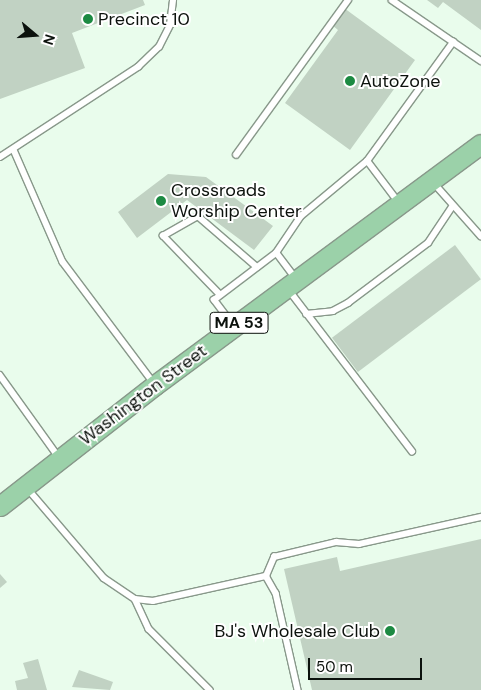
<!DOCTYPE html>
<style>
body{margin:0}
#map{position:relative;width:481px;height:690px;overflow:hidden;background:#e9fcec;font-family:"DM Sans",sans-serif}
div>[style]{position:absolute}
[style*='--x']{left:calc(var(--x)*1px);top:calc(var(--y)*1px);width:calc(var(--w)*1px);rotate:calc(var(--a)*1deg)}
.building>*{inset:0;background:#c1d2c3;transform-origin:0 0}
.roads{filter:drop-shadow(1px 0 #88988a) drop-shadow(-1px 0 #88988a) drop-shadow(0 1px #88988a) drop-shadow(0 -1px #88988a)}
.service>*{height:5.5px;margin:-2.75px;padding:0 2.75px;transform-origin:2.75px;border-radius:2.75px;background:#fff}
.primary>*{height:19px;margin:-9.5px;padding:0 9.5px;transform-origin:9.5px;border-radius:9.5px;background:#9bd1a9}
.dots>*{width:14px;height:14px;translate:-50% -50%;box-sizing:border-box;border:2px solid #fff;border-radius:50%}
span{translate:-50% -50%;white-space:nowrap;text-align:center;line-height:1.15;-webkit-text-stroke:4px #fff;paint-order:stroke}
.shield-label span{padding:1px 4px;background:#fff;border:1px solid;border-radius:4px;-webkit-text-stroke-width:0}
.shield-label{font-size:16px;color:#0c120d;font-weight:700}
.poi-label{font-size:18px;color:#0c120d}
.left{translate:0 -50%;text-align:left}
.right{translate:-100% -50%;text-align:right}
.street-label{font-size:18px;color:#0c120d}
.north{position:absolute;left:10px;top:10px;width:50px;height:50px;-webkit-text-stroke:4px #fff;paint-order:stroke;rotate:108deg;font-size:14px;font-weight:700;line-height:20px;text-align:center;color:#0c120d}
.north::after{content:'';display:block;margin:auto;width:18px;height:22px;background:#0c120d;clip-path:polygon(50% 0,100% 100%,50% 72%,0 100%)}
.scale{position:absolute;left:308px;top:658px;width:114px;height:22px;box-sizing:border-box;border:2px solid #0c120d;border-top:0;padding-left:6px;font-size:15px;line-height:18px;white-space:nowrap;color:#0c120d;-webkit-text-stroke:4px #fff;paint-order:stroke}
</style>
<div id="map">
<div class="building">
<i style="clip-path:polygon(0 0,143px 0,145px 5px,72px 33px,85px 68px,0 99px)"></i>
<i style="clip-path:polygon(427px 0,481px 0,481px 30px,443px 2px,438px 8px)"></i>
<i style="clip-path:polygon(344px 8px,415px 60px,350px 150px,285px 103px,338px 30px,332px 25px)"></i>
<i style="clip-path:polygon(168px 174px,206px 177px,273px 226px,254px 250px,187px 200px,137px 238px,118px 212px)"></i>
<i style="left:455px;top:245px;width:43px;height:154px;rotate:53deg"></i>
<i style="clip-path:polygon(481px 539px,481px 690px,312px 690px,284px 569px,337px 557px,340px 571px)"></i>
<i style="clip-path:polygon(0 574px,7px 582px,0 588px)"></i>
<i style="clip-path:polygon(38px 659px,47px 690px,17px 690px,15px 681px,28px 678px,23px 663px)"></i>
<i style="clip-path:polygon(79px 670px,113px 682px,110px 690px,72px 687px)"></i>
</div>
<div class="roads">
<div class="service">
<i style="--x:392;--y:0;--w:108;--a:34.4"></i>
<i style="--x:14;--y:150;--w:122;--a:66.4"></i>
<i style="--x:63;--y:262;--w:151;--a:53.1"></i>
<i style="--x:236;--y:155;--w:191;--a:-54.1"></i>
<i style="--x:0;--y:157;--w:165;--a:-33.1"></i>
<i style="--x:138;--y:67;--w:29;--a:-44"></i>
<i style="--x:159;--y:47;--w:25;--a:-63"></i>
<i style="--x:170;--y:25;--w:25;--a:-83"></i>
<i style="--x:434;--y:183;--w:71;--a:48.4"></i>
<i style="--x:398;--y:202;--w:51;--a:-127.1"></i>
<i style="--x:367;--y:161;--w:147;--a:-54.1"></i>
<i style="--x:295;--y:278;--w:31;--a:-127"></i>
<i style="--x:276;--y:253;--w:45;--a:-56"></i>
<i style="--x:301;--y:216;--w:86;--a:-39.8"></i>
<i style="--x:289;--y:290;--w:203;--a:52.6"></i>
<i style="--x:220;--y:295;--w:82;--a:-134"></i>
<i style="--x:163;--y:236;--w:40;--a:-29.7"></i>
<i style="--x:198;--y:216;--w:78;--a:40.8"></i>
<i style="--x:306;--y:314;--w:27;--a:-6"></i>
<i style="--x:333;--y:311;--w:17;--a:-28"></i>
<i style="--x:348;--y:303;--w:100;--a:-36.9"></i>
<i style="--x:428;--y:243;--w:43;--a:-56.3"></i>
<i style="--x:232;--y:324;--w:30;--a:-127"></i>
<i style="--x:214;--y:300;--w:78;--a:-37.2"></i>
<i style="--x:0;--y:375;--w:100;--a:54.4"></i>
<i style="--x:28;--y:489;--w:117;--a:49.5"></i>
<i style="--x:104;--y:578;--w:37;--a:34"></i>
<i style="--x:135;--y:599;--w:18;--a:6"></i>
<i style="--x:153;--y:601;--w:116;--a:-12.5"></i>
<i style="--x:266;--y:576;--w:20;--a:60"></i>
<i style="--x:276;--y:593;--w:99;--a:77.2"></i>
<i style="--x:266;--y:576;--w:21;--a:-67"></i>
<i style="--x:274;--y:557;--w:64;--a:-13.6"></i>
<i style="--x:336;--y:542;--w:23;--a:5"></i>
<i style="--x:359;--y:544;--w:125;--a:-12.5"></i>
<i style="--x:135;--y:599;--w:33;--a:65"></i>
<i style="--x:149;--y:629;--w:86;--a:45"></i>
</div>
<div class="primary">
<i style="--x:0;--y:506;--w:197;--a:-38"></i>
<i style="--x:155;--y:385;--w:405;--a:-36.5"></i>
</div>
</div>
<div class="dots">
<i style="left:88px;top:19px;background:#1c8a42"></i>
<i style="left:350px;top:81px;background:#1c8a42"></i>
<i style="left:161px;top:201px;background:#1c8a42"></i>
<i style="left:390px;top:631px;background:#1c8a42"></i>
</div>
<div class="shield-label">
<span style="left:239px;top:323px">MA 53</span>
</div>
<div class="poi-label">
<span class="left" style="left:98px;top:19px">Precinct 10</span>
<span class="left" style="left:360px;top:81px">AutoZone</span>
<span class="left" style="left:171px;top:201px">Crossroads<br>Worship Center</span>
<span class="right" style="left:380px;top:631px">BJ's Wholesale Club</span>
</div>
<div class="street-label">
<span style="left:143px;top:395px;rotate:-37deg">Washington Street</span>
</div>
<div class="north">N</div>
<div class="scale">50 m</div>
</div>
